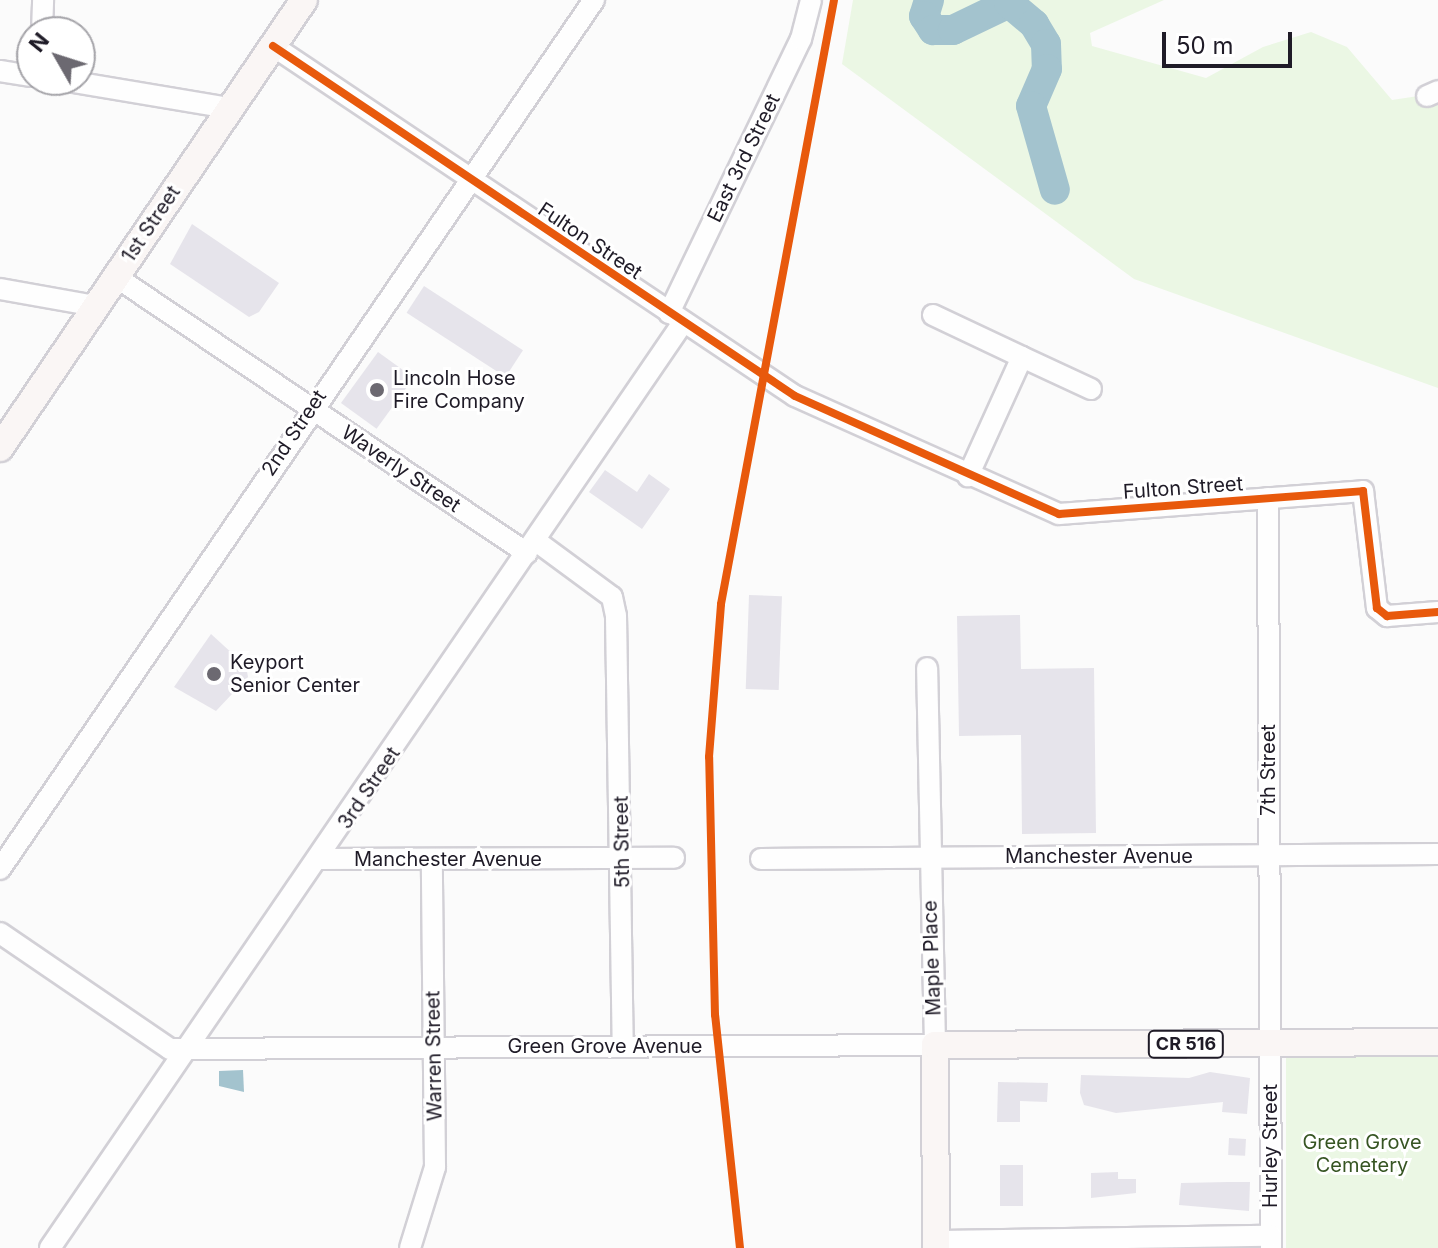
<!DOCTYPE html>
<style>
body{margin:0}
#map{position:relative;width:1438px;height:1248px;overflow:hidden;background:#fbfbfb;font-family:Inter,sans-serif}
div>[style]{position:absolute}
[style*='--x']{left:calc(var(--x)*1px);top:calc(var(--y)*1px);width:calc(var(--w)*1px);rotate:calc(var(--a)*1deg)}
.green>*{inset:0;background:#ebf7e4;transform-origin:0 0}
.water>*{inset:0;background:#a3c3ce}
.river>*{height:30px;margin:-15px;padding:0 15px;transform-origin:15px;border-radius:15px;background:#a3c3ce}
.building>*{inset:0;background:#e6e4eb;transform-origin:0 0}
.roads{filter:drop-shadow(2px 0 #d2d0d6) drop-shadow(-2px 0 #d2d0d6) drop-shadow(0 2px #d2d0d6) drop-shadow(0 -2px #d2d0d6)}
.minor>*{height:20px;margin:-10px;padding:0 10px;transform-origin:10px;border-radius:10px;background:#fefefe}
.major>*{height:26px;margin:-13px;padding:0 13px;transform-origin:13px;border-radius:13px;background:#faf6f5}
.cycleway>*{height:8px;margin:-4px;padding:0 4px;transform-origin:4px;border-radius:4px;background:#e8590c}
.dots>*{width:22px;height:22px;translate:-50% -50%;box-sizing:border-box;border:4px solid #fff;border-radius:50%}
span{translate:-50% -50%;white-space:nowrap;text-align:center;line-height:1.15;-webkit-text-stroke:6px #fff;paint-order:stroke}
.shield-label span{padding:2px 6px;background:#fff;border:2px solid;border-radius:6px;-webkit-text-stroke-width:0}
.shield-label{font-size:18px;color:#1f1b27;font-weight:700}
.street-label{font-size:20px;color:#1f1b27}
.poi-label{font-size:20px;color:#1f1b27}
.left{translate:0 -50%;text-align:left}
.park-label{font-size:20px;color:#375523}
.north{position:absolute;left:16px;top:16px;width:80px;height:80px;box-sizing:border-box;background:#fff;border:2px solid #a5a4a9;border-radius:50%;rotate:309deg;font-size:22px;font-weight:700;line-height:32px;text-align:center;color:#1f1b27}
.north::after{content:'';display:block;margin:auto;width:28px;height:36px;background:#6c6971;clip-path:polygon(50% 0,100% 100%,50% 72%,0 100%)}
.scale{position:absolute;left:1162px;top:32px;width:130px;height:36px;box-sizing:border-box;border:4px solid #1f1b27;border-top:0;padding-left:10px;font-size:24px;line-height:28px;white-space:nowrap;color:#1f1b27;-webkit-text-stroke:6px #fff;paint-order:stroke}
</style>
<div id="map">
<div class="green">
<i style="clip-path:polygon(853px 0,1164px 0,1090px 33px,1092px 46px,1206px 78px,1263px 47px,1311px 32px,1347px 47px,1392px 100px,1438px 93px,1438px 388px,1134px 279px,842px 64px)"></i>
<i style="left:1438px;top:1056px;width:192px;height:152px;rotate:90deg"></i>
</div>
<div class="water">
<i style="clip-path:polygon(243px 1070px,244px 1092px,219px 1086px,219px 1071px)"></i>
</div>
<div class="river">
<i style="--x:929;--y:0;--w:17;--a:107"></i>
<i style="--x:924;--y:16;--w:17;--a:57"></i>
<i style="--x:933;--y:30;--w:20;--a:0"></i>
<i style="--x:953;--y:30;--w:62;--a:-25.7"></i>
<i style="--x:1009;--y:3;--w:33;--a:40"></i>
<i style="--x:1034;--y:24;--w:23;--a:59"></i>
<i style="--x:1046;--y:44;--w:25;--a:88"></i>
<i style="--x:1047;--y:69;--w:40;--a:113.4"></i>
<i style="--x:1031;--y:106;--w:87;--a:74.1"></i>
</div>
<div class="building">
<i style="clip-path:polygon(192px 224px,279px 283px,259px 312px,249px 317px,170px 264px)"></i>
<i style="left:424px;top:286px;width:118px;height:32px;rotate:33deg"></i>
<i style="left:378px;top:352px;width:44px;height:63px;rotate:36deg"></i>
<i style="clip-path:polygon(605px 470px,637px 492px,649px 474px,670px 489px,642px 529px,589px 492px)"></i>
<i style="left:749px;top:595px;width:33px;height:94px;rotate:2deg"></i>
<i style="clip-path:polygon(1020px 615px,1021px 669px,1094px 668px,1096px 833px,1022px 834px,1021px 735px,959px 736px,957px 616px)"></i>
<i style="clip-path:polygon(211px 634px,246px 666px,248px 677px,216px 711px,174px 687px)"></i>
<i style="clip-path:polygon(1210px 1072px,1250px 1078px,1247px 1114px,1222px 1112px,1223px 1102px,1116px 1113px,1084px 1105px,1080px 1093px,1081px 1075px,1189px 1078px)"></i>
<i style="clip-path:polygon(998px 1082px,1048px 1083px,1047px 1102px,1020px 1101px,1020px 1122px,997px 1122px)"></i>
<i style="left:1229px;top:1138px;width:17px;height:17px;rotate:3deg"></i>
<i style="left:1000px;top:1165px;width:23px;height:41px"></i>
<i style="clip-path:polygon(1118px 1172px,1118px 1179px,1136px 1179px,1136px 1193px,1091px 1198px,1091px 1173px)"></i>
<i style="clip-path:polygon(1228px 1182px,1250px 1182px,1249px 1211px,1179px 1205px,1181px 1183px)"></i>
</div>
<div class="roads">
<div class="minor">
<i style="--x:42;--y:32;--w:32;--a:-88"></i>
<i style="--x:273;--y:46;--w:628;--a:33.84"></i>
<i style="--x:795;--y:396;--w:289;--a:24.1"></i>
<i style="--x:1059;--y:514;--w:305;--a:-4.3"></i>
<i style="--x:1363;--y:491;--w:118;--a:83.2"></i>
<i style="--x:1377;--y:608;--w:13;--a:39"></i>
<i style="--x:1387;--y:616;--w:51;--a:-4.5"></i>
<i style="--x:0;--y:71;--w:32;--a:9"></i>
<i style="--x:62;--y:80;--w:169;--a:9.5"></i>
<i style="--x:1427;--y:96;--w:12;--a:-24"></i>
<i style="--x:116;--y:277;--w:495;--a:33.9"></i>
<i style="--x:0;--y:289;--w:97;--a:10.1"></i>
<i style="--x:669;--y:313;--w:304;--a:-64.3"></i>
<i style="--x:801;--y:39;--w:40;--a:-75.6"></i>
<i style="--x:933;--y:315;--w:98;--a:25.3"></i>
<i style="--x:1022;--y:357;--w:131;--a:114.4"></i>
<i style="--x:1022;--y:357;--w:76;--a:24.9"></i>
<i style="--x:1268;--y:498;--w:750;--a:89.77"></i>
<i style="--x:536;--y:541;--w:94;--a:36.4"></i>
<i style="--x:612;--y:597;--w:19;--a:78"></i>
<i style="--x:616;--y:616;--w:430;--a:89.1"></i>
<i style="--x:321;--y:859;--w:353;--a:-0.2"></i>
<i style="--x:761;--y:859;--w:677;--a:-0.42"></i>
<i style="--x:0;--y:869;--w:1053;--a:-55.65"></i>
<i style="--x:0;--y:933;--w:206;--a:34.3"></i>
<i style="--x:170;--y:1049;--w:765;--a:-0.3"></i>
<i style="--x:935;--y:1045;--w:377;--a:-91.2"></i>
<i style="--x:936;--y:1241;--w:335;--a:-0.9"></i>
<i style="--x:50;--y:1248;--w:1119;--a:-55.63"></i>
<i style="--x:410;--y:1248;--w:85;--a:-72.8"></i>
<i style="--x:435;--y:1167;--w:307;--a:-90.6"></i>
</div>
<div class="major">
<i style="--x:0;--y:448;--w:541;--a:-55.84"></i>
<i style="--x:936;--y:1248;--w:203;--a:-90.3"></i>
<i style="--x:935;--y:1045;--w:503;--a:-0.34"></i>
</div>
</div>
<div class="cycleway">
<i style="--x:273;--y:46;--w:628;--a:33.84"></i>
<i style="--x:795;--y:396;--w:289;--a:24.1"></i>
<i style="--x:1059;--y:514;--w:305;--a:-4.3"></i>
<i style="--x:1363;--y:491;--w:118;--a:83.2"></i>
<i style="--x:1377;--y:608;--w:13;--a:39"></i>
<i style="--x:1387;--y:616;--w:51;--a:-4.5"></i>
<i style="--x:740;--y:1248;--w:234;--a:-96.1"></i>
<i style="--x:715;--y:1015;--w:258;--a:-91.3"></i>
<i style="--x:709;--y:757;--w:153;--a:-85.5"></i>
<i style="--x:721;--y:604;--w:614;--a:-79.4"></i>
</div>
<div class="dots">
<i style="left:377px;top:390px;background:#6c6971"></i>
<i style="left:214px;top:674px;background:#6c6971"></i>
</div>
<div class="shield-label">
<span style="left:1186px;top:1044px">CR 516</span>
</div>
<div class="street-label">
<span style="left:744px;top:158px;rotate:-64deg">East 3rd Street</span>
<span style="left:151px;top:224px;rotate:-56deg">1st Street</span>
<span style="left:590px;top:241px;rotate:34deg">Fulton Street</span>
<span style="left:294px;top:433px;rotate:-56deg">2nd Street</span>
<span style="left:401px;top:469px;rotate:34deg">Waverly Street</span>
<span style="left:1183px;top:488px;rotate:-4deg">Fulton Street</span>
<span style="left:1268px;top:770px;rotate:-90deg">7th Street</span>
<span style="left:369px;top:788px;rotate:-56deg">3rd Street</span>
<span style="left:622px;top:842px;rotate:-91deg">5th Street</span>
<span style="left:1099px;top:856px">Manchester Avenue</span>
<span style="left:448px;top:859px">Manchester Avenue</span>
<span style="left:932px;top:958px;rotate:-92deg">Maple Place</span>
<span style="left:605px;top:1046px">Green Grove Avenue</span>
<span style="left:434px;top:1056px;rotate:-91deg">Warren Street</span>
<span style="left:1270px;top:1146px;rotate:-90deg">Hurley Street</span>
</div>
<div class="poi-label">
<span class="left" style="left:393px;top:390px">Lincoln Hose<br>Fire Company</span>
<span class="left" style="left:230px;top:674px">Keyport<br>Senior Center</span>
</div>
<div class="park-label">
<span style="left:1362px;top:1154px">Green Grove<br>Cemetery</span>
</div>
<div class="north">N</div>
<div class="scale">50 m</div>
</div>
